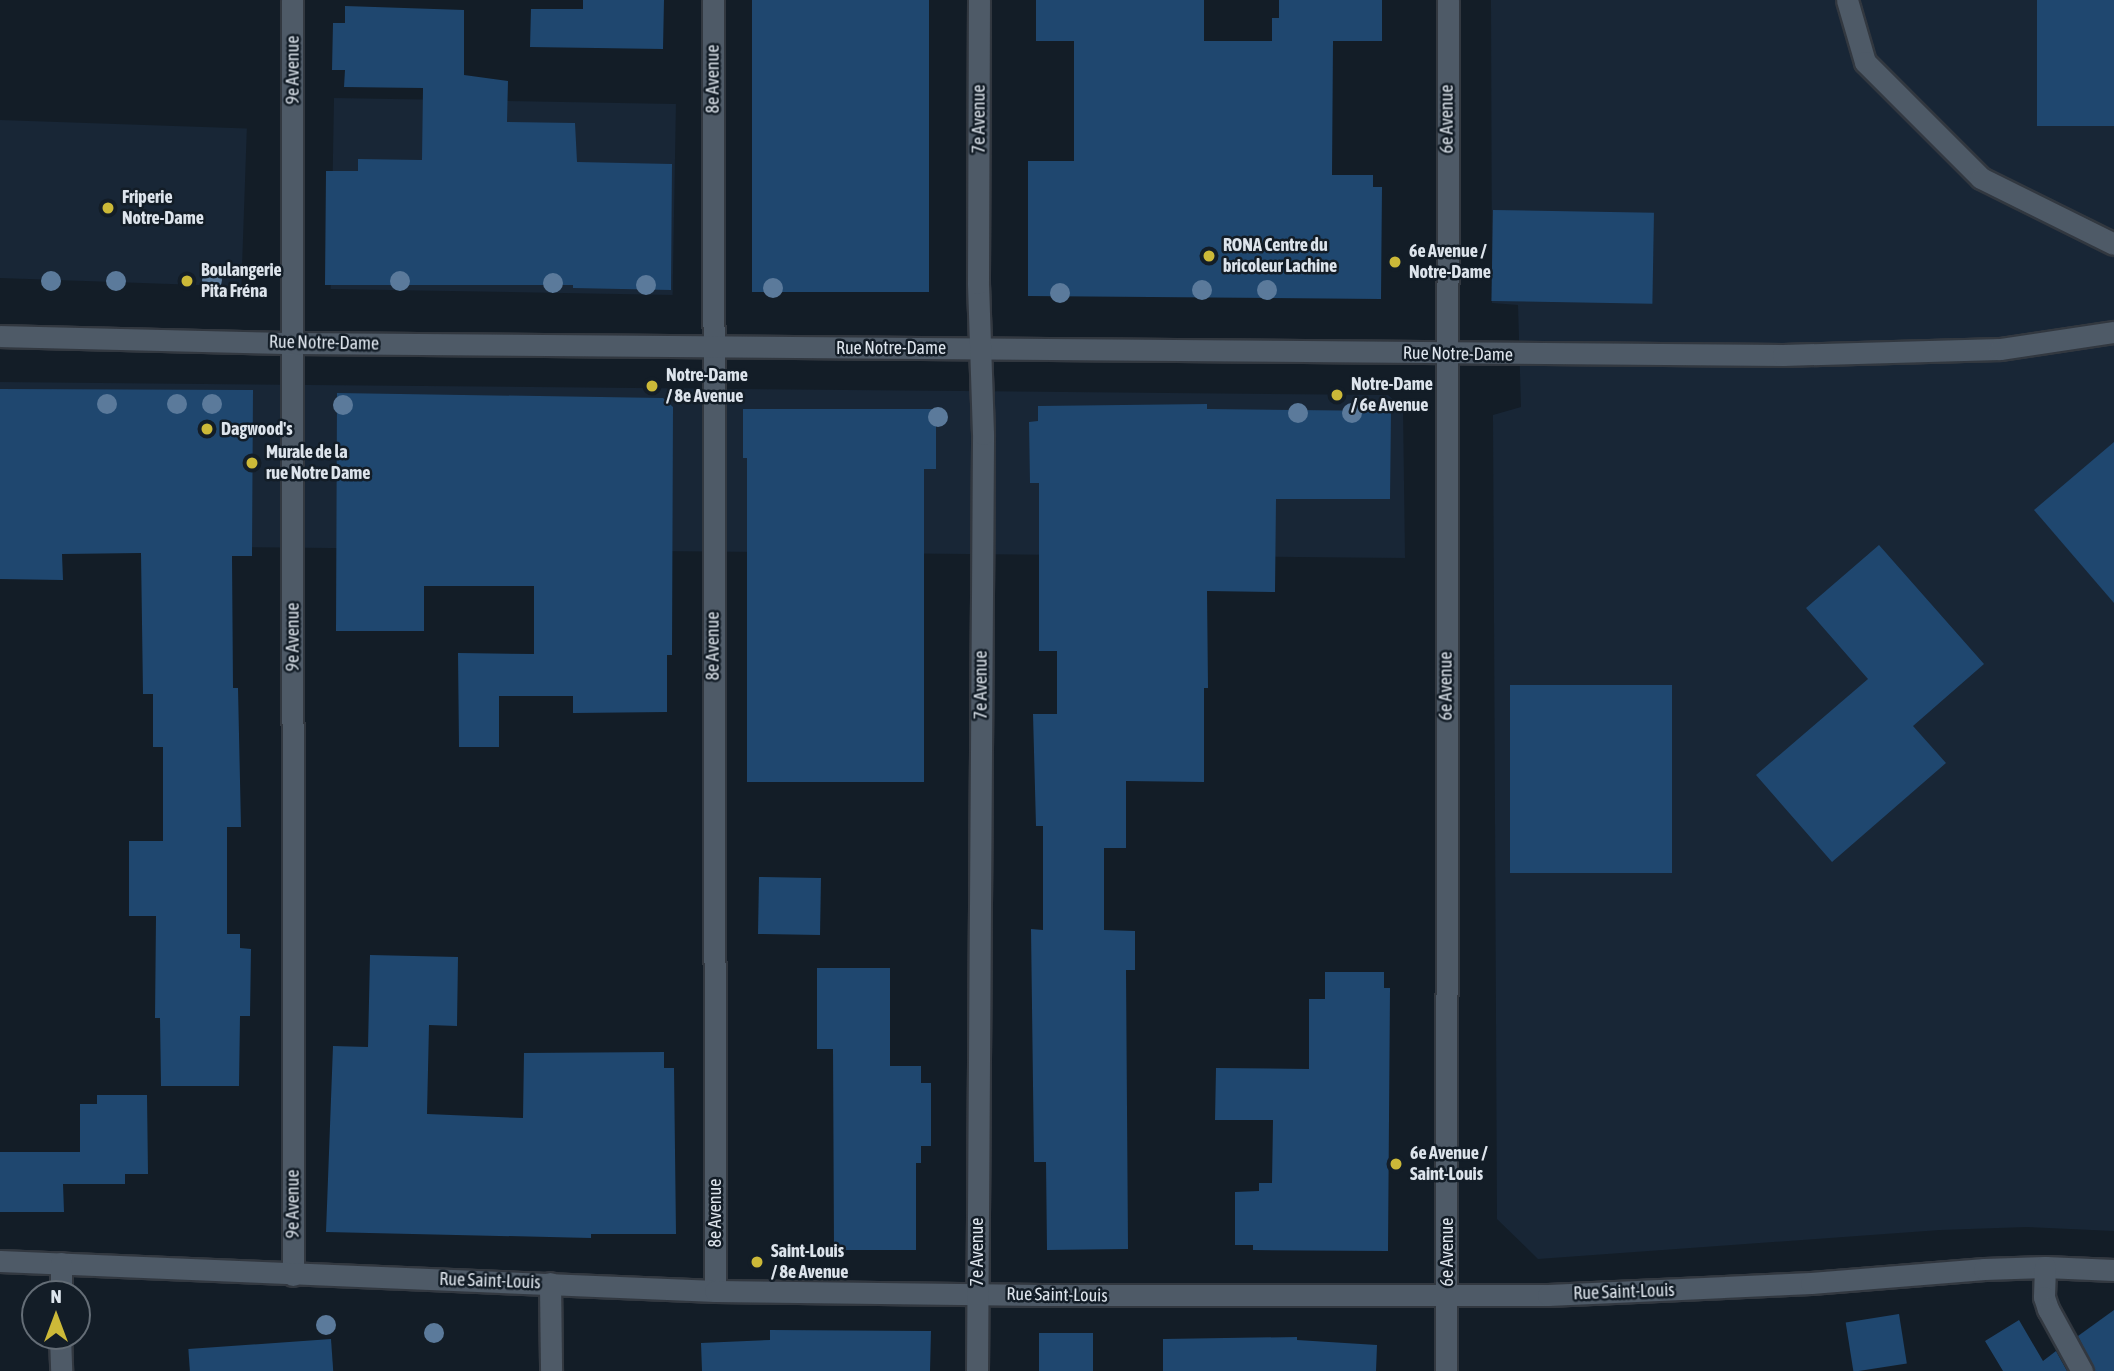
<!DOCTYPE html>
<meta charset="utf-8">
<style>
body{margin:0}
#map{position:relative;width:2114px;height:1371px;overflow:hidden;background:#131d27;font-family:"Asap Condensed",sans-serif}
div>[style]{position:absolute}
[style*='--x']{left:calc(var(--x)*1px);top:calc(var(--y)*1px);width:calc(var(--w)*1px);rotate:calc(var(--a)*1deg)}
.built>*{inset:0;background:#182636;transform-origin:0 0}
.building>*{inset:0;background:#1f476f;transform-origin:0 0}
.roads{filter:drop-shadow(2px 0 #323840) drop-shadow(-2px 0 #323840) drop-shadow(0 2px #323840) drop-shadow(0 -2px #323840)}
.minor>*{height:21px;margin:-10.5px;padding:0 10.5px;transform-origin:10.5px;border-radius:10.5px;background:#4e5a67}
.trees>*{width:20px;height:20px;margin:-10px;border-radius:50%;background:#5b7a9b}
.dots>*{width:19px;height:19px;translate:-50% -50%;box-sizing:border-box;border:4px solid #131d27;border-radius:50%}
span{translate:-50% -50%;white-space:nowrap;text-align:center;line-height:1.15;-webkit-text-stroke:5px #131d27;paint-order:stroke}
.street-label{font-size:18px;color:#dde4ec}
.poi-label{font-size:18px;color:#dde4ec;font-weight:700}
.left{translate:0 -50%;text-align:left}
.north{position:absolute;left:21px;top:1280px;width:70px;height:70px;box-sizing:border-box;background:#131d27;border:2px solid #646d76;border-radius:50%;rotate:0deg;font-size:19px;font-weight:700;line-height:28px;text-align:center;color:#dde4ec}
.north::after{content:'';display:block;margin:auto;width:24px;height:32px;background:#ccb938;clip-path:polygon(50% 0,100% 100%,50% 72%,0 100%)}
</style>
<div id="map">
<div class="built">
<i style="clip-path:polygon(1491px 0,2114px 0,2114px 1231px,2027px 1227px,1940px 1230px,1538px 1259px,1497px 1219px,1493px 415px,1521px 407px,1518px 305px,1492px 303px)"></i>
<i style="left:334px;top:98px;width:342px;height:191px;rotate:1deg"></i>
<i style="left:0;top:120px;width:247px;height:158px;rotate:2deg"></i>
<i style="clip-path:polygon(0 382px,1388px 395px,1403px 408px,1405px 558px,0 545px)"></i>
</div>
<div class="building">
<i style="clip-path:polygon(583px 0,664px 0,663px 49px,530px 47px,531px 9px,583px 9px)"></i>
<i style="left:752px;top:0;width:177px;height:292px"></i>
<i style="clip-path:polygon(1036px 0,1204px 0,1204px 41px,1272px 41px,1272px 18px,1279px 18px,1279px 0,1382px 0,1382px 41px,1333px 41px,1332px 175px,1373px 175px,1373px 187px,1382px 187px,1381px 299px,1028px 296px,1028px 161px,1074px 161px,1074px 41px,1036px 41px)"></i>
<i style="left:2037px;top:0;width:77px;height:126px"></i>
<i style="clip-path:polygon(345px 6px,464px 10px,464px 75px,508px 81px,507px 122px,575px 123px,577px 162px,672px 164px,671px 290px,573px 288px,573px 285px,325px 285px,326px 171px,358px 171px,358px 159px,422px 160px,423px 88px,344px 87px,345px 70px,332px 70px,333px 23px,345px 23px)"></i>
<i style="left:1493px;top:210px;width:161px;height:91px;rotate:1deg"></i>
<i style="clip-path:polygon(0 389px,253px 390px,252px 556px,232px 556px,233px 688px,238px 688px,241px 827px,227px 827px,227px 934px,240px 934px,240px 948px,251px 949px,250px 1016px,240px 1016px,239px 1086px,161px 1086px,160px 1018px,155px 1018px,156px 916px,129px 916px,129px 841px,163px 841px,163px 747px,153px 747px,153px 694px,143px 694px,141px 553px,62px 554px,63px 580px,0 579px)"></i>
<i style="clip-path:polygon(337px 393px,663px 398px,673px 407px,672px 655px,667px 655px,667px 712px,573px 713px,573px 696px,499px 696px,499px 747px,459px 747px,458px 653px,534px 654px,534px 586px,424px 586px,424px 631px,336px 631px)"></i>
<i style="clip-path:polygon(1207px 404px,1207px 409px,1391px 411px,1390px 499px,1276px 499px,1275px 592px,1207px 591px,1208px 688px,1204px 688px,1204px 782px,1126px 781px,1126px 848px,1104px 848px,1104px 930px,1135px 931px,1135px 970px,1126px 970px,1128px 1249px,1047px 1250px,1046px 1162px,1034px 1162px,1031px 929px,1043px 930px,1043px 826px,1036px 826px,1033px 714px,1057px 714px,1057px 651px,1039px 651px,1039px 483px,1030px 483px,1029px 422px,1038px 421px,1038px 406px)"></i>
<i style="clip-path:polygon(743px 409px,936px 409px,936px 469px,924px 469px,924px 782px,747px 782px,747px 458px,743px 458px)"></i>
<i style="clip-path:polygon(2114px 442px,2114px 603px,2034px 510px)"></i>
<i style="clip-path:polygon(1879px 545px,1984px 664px,1913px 726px,1946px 763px,1832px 862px,1756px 775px,1868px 679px,1806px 608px)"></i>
<i style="left:1510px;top:685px;width:162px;height:188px"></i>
<i style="left:759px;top:877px;width:62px;height:57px;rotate:1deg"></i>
<i style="clip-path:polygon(370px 955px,458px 957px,457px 1026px,429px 1025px,427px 1114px,523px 1118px,524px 1053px,664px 1052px,664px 1068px,674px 1068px,676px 1234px,591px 1234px,591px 1238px,326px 1232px,333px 1046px,368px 1047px)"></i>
<i style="clip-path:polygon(817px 968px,890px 968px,890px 1066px,921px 1066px,921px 1083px,931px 1083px,931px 1146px,921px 1146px,921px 1163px,916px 1163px,916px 1250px,834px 1250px,833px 1049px,817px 1049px)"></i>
<i style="clip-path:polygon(1325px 972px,1384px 972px,1384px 988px,1390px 988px,1388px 1251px,1253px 1250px,1253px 1245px,1235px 1245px,1235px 1192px,1259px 1191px,1259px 1183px,1272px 1183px,1273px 1120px,1215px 1120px,1216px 1068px,1309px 1069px,1309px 999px,1325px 999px)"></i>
<i style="clip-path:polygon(97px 1095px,147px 1095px,148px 1174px,125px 1174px,125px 1184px,63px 1184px,64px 1212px,0 1212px,0 1152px,80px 1152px,80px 1104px,97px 1104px)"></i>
<i style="clip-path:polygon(2114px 1310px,2114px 1371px,2095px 1371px,2078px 1336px)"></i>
<i style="left:1899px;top:1314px;width:50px;height:54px;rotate:81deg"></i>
<i style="clip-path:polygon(2019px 1320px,2043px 1361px,2056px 1351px,2067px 1371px,2003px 1371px,1985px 1341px)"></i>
<i style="clip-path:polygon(770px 1330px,931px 1331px,930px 1371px,702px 1371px,701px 1343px,770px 1340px)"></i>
<i style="left:1039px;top:1333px;width:54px;height:38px"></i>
<i style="clip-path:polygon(1297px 1337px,1297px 1340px,1377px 1345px,1376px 1371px,1163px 1371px,1163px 1339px)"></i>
<i style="left:331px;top:1339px;width:32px;height:143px;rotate:86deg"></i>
</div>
<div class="roads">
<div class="minor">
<i style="--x:292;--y:0;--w:1275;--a:89.96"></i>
<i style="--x:713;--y:0;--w:1291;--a:89.91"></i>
<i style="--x:1847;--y:0;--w:65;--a:73.8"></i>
<i style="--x:1865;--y:62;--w:164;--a:45"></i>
<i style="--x:1981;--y:178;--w:148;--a:26.4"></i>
<i style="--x:0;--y:336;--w:294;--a:1.4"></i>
<i style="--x:294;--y:343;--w:1489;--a:0.46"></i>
<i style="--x:1783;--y:355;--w:217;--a:-1.6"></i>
<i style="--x:2000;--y:349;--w:115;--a:-8.5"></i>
<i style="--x:0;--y:1261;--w:716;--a:2.4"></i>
<i style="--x:715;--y:1291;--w:327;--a:0.7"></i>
<i style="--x:1042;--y:1295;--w:506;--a:0"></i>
<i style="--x:1548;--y:1295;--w:263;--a:-2.6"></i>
<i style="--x:1811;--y:1283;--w:174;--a:-4.6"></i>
<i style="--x:1984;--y:1269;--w:61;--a:-1.9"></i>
<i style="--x:2045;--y:1267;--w:69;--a:2.5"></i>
<i style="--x:61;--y:1263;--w:31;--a:90"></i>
<i style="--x:2045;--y:1267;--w:30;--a:92"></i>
<i style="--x:2044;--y:1297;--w:13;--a:72"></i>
<i style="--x:2048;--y:1309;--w:71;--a:61.3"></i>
<i style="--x:550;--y:1283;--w:88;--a:89.3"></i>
<i style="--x:60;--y:1336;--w:35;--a:88"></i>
<i style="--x:977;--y:1371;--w:937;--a:-89.63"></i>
<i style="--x:983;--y:434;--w:151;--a:-91.9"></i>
<i style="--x:978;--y:283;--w:283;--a:-89.8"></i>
<i style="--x:1446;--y:1371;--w:1371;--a:-89.92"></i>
</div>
</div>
<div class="trees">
<i style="left:212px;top:280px"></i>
<i style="left:51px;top:281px"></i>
<i style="left:116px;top:281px"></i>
<i style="left:400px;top:281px"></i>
<i style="left:553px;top:283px"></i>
<i style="left:646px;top:285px"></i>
<i style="left:773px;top:288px"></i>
<i style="left:1202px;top:290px"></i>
<i style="left:1267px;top:290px"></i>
<i style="left:1060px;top:293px"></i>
<i style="left:107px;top:404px"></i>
<i style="left:177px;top:404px"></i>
<i style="left:212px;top:404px"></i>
<i style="left:343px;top:405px"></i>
<i style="left:1298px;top:413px"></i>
<i style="left:1352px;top:413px"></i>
<i style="left:938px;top:417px"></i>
<i style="left:326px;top:1325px"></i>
<i style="left:434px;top:1333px"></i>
</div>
<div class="dots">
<i style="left:108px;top:208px;background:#ccb938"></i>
<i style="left:1209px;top:256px;background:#ccb938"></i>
<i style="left:1395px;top:262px;background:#ccb938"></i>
<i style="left:187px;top:281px;background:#ccb938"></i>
<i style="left:652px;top:386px;background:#ccb938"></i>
<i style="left:1337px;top:395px;background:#ccb938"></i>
<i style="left:207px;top:429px;background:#ccb938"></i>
<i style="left:252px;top:463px;background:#ccb938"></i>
<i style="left:1396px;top:1164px;background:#ccb938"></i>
<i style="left:757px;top:1262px;background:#ccb938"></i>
</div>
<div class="street-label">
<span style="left:293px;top:70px;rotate:-90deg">9e Avenue</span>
<span style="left:713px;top:79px;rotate:-90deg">8e Avenue</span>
<span style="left:979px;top:119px;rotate:-90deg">7e Avenue</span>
<span style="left:1447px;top:119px;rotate:-90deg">6e Avenue</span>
<span style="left:324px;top:343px;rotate:1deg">Rue Notre-Dame</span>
<span style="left:891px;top:348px">Rue Notre-Dame</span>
<span style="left:1458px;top:354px;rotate:1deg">Rue Notre-Dame</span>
<span style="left:293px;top:637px;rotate:-90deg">9e Avenue</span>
<span style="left:713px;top:646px;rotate:-90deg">8e Avenue</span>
<span style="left:981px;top:685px;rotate:-90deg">7e Avenue</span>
<span style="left:1446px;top:686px;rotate:-90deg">6e Avenue</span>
<span style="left:293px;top:1204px;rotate:-90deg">9e Avenue</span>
<span style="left:715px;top:1213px;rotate:-90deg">8e Avenue</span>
<span style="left:977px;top:1252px;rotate:-90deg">7e Avenue</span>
<span style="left:1447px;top:1252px;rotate:-90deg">6e Avenue</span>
<span style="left:490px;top:1281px;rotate:2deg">Rue Saint-Louis</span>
<span style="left:1624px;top:1292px;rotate:-2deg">Rue Saint-Louis</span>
<span style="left:1057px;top:1295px;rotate:1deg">Rue Saint-Louis</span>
</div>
<div class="poi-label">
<span class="left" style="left:122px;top:208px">Friperie<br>Notre-Dame</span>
<span class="left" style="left:1223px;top:256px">RONA Centre du<br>bricoleur Lachine</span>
<span class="left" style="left:1409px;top:262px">6e Avenue /<br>Notre-Dame</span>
<span class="left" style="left:201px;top:281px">Boulangerie<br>Pita Fréna</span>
<span class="left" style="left:666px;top:386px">Notre-Dame<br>/ 8e Avenue</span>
<span class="left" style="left:1351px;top:395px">Notre-Dame<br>/ 6e Avenue</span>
<span class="left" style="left:221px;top:429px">Dagwood's</span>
<span class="left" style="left:266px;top:463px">Murale de la<br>rue Notre Dame</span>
<span class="left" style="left:1410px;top:1164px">6e Avenue /<br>Saint-Louis</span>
<span class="left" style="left:771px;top:1262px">Saint-Louis<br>/ 8e Avenue</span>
</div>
<div class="north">N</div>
</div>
